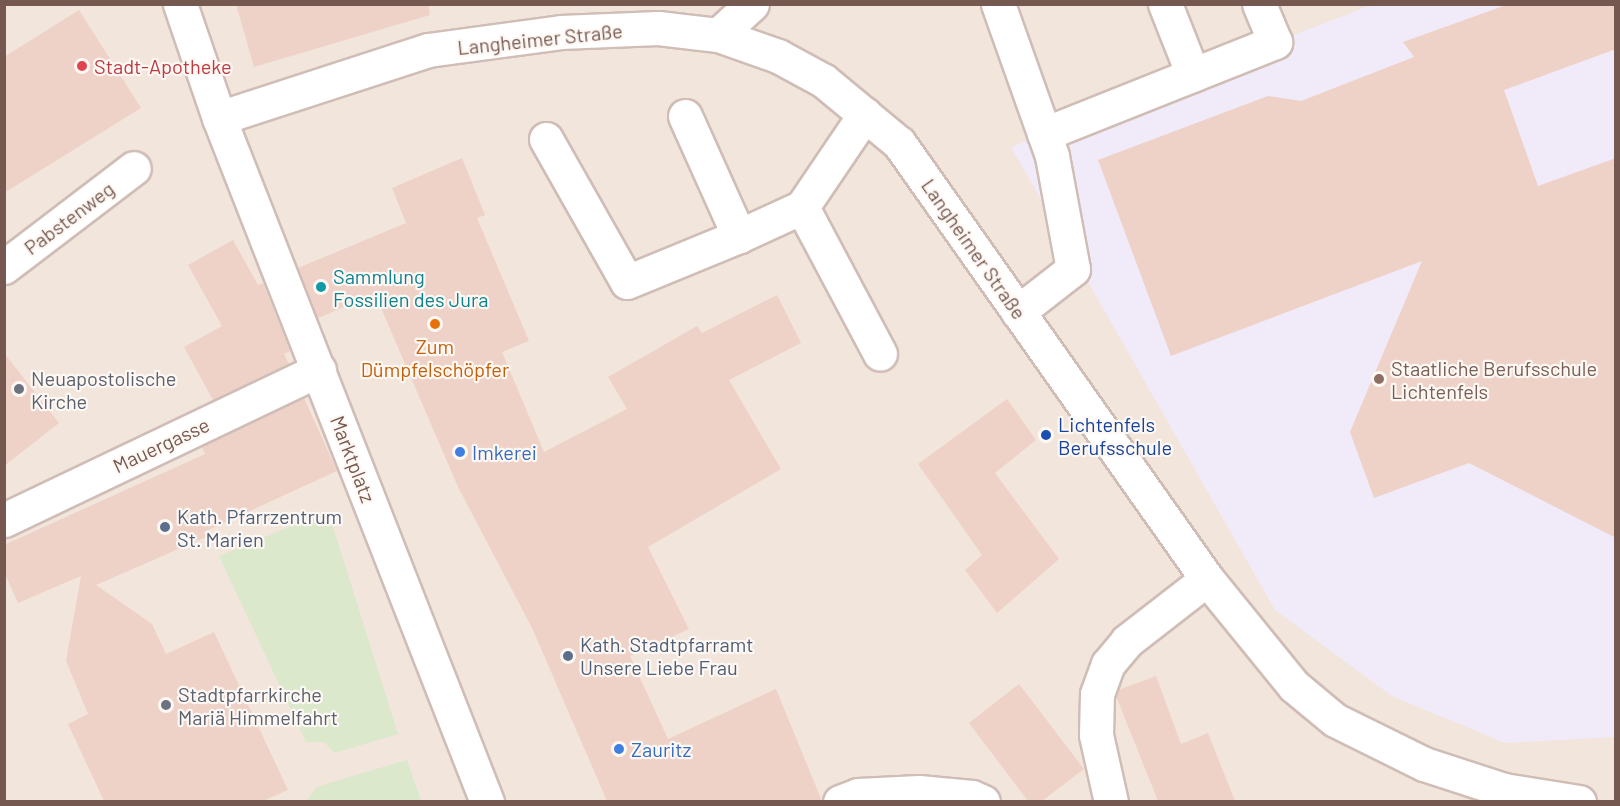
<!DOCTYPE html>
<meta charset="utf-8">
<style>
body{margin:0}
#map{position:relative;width:1620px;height:806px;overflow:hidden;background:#fbf4ed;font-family:Barlow,sans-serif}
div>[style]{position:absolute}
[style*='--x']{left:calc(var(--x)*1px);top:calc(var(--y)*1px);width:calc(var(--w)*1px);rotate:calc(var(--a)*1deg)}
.residential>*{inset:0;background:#f2e5dc;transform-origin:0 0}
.education>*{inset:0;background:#f1eaf8}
.green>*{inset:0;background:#dbe8cc}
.building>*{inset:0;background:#eed2c8}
.roads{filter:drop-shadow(2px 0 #cfbdb6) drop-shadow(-2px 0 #cfbdb6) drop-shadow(0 2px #cfbdb6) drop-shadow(0 -2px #cfbdb6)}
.minor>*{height:33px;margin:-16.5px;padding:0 16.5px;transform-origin:16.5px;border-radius:16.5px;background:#fff}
.dots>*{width:16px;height:16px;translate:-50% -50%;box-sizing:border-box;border:3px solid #fef8f4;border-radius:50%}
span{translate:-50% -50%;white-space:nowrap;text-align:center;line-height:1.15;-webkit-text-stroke:4.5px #fef8f4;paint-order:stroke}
.street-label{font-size:20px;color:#755951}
.health-label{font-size:20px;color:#be3a42}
.left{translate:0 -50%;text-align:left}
.culture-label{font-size:20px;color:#0d838f}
.food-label{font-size:20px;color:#c56008}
.education-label{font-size:20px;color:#785e54}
.worship-label{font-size:20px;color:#5b616d}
.transit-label{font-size:20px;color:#164399}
.shop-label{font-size:20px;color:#366cbe}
.service-label{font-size:20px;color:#4e5e75}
.frame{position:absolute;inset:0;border:6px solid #755951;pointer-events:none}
</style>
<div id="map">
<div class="residential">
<i style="left:5px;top:5px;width:1610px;height:796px"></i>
</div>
<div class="education">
<i style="clip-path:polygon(1371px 5px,1615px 5px,1615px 737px,1505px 743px,1392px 696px,1275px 610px,1011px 147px)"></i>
</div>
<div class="green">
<i style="clip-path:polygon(328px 511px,398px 734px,335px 753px,324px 742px,306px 742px,219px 556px)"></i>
<i style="clip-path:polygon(407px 760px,421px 801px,306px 801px,316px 788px,329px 783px)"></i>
</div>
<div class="building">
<i style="clip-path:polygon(236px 4px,428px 4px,430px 15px,254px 67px)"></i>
<i style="clip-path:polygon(1509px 4px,1616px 4px,1616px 49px,1504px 90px,1538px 186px,1616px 158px,1616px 538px,1469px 463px,1374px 498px,1350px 432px,1422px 261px,1171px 356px,1098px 160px,1268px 96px,1301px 101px,1414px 57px,1403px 42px)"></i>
<i style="clip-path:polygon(79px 10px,141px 108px,4px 193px,4px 57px)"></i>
<i style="clip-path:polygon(462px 158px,485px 215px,477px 218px,529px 341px,502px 352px,544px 452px,627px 409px,608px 377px,697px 326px,702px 333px,777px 295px,801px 343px,729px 380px,781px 469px,648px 547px,689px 629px,630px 656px,668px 739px,776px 689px,822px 801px,607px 801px,532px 628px,458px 487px,375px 294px,318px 318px,298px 268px,406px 223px,392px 188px)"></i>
<i style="clip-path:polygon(233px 240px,258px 285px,263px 283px,290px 351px,284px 354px,289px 364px,213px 400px,184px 347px,222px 326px,188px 265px)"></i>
<i style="clip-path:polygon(4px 353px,59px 423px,4px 466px)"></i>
<i style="clip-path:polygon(304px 398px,337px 471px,204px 532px,206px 537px,96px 585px,152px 624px,166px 654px,214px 632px,288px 790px,263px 801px,104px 801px,68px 724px,88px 714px,66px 661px,81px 576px,18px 603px,4px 572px,4px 545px,205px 454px,202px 447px)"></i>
<i style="clip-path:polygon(1007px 399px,1036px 440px,995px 473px,1059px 559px,997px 613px,965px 570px,982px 555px,918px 464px)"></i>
<i style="clip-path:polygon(1156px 676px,1181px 744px,1208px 733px,1235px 801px,1158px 801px,1116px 696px,1118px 690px)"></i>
<i style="clip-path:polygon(1019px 684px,1084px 769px,1042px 801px,1028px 801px,969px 723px)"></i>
</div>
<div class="roads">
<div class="minor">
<i style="--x:180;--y:4;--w:120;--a:71.1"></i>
<i style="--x:219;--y:118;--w:735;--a:68.6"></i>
<i style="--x:998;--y:4;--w:161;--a:70.4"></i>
<i style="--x:1052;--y:156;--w:115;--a:79.5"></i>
<i style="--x:1073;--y:269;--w:70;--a:142"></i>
<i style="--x:1165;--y:4;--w:76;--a:68.5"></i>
<i style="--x:718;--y:35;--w:46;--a:-42.4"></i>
<i style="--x:685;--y:116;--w:132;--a:65.8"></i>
<i style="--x:739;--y:236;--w:69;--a:-24.7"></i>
<i style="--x:802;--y:207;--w:112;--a:-55.9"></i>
<i style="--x:219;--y:118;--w:220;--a:-18"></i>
<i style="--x:428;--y:50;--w:134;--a:-7.7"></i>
<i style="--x:561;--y:32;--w:97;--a:-2.4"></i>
<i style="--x:658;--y:28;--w:60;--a:6.7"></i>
<i style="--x:718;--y:35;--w:64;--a:19.3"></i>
<i style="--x:778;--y:56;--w:52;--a:28.5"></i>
<i style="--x:824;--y:81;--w:97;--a:39.6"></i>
<i style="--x:899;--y:143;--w:534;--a:54.76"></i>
<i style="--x:1207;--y:579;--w:138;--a:50.9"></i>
<i style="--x:1294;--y:686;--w:53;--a:39.7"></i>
<i style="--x:1335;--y:720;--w:99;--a:26.3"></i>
<i style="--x:1424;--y:764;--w:84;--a:18"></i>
<i style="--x:1504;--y:790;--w:76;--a:9.1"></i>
<i style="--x:1044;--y:134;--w:249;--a:-21.7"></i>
<i style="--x:1275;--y:42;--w:41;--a:-112.8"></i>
<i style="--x:546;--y:139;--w:164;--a:60.5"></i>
<i style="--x:627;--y:282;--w:121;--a:-22.3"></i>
<i style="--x:802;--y:207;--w:166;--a:62"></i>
<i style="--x:4;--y:267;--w:163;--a:-37.3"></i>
<i style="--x:4;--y:520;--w:349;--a:-25.5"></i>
<i style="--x:840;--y:802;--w:19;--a:-21"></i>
<i style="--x:858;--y:795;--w:61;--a:-2.8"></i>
<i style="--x:919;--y:792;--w:53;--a:5.4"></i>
<i style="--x:972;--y:797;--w:12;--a:24"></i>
<i style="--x:1111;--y:802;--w:69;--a:-102.6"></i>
<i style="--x:1096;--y:735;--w:41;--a:-88.6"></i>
<i style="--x:1097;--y:694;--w:32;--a:-70"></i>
<i style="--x:1108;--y:664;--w:30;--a:-50"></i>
<i style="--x:1127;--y:641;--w:101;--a:-37.8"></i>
</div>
</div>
<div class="dots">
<i style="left:82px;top:66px;background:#e0444e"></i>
<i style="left:321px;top:287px;background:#0f9aa8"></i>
<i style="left:435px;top:324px;background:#e8710a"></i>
<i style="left:1379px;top:379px;background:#8d6e63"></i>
<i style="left:19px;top:389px;background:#6b7280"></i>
<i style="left:1046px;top:435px;background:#1a4fb4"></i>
<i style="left:460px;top:452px;background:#3f7fe0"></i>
<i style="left:165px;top:527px;background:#5c6f8a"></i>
<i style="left:568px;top:656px;background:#5c6f8a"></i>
<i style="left:166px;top:705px;background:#6b7280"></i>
<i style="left:619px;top:749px;background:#3f7fe0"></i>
</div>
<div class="street-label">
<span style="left:540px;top:39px;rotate:-6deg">Langheimer Straße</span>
<span style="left:69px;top:218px;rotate:-37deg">Pabstenweg</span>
<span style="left:974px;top:249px;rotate:55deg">Langheimer Straße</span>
<span style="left:161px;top:445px;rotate:-25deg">Mauergasse</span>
<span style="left:353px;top:459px;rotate:69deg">Marktplatz</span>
</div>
<div class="health-label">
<span class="left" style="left:94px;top:66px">Stadt-Apotheke</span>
</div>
<div class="culture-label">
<span class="left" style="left:333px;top:288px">Sammlung<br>Fossilien des Jura</span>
</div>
<div class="food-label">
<span style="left:435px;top:358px">Zum<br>Dümpfelschöpfer</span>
</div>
<div class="education-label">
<span class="left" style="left:1391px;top:380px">Staatliche Berufsschule<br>Lichtenfels</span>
</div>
<div class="worship-label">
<span class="left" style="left:31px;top:390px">Neuapostolische<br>Kirche</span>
<span class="left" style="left:178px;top:706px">Stadtpfarrkirche<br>Mariä Himmelfahrt</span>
</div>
<div class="transit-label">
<span class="left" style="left:1058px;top:436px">Lichtenfels<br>Berufsschule</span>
</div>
<div class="shop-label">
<span class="left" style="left:472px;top:452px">Imkerei</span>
<span class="left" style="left:631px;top:749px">Zauritz</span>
</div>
<div class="service-label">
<span class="left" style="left:177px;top:528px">Kath. Pfarrzentrum<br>St. Marien</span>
<span class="left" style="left:580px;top:656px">Kath. Stadtpfarramt<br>Unsere Liebe Frau</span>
</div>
<div class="frame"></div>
</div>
